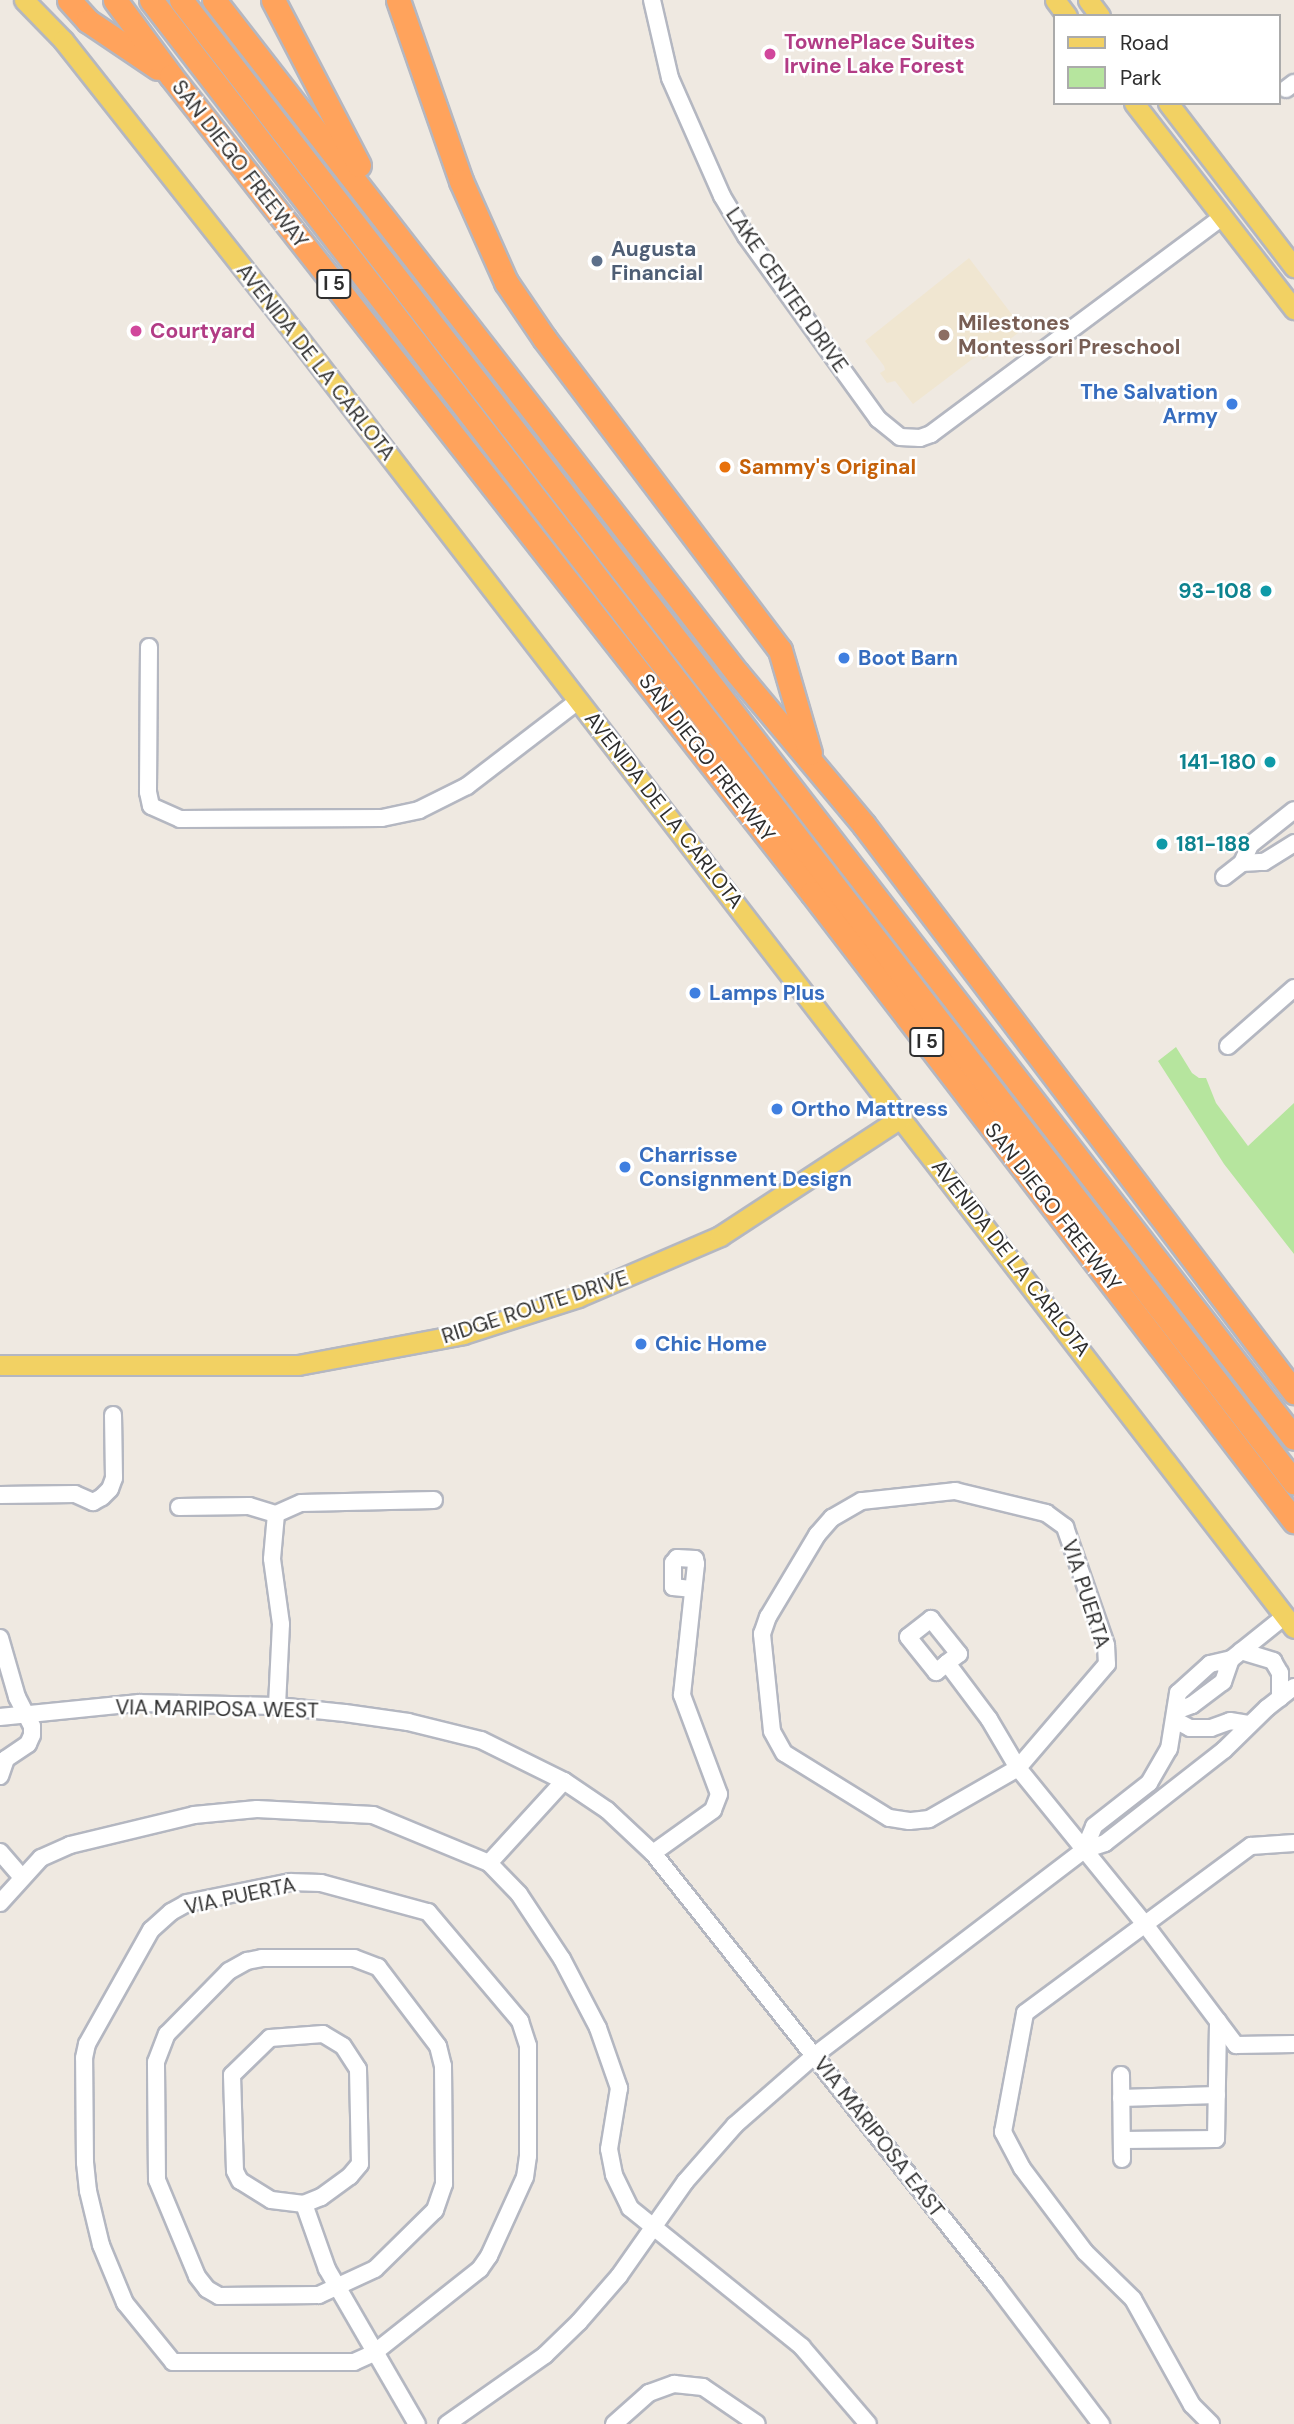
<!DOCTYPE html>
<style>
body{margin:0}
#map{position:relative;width:1294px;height:2424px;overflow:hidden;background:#efe9e1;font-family:"DM Sans",sans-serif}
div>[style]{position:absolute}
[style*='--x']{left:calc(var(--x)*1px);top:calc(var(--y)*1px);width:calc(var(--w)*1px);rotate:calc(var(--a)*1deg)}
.education>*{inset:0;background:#f0e6d1}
.green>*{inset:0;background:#b6e59e}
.roads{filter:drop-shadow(2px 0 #b4b7c1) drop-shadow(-2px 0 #b4b7c1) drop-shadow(0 2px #b4b7c1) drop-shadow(0 -2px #b4b7c1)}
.minor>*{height:16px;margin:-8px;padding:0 8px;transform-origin:8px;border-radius:8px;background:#fff}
.major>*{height:19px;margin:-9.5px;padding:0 9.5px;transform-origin:9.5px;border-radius:9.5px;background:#f2d163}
.highway>*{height:23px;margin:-11.5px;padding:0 11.5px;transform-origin:11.5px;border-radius:11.5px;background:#ffa35c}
.dots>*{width:19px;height:19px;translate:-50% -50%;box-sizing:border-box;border:4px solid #fff;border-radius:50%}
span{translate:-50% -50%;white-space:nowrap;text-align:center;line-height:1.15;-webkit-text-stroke:5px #fff;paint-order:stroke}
.shield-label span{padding:2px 5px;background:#fff;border:2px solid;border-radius:5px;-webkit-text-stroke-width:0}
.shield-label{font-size:19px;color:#2e2e2e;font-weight:700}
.hotel-label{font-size:21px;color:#b23c85;font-weight:700}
.left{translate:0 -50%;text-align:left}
.street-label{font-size:21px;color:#2e2e2e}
.service-label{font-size:21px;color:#4e5e75;font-weight:700}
.education-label{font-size:21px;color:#785e54;font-weight:700}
.shop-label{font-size:21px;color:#366cbe;font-weight:700}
.right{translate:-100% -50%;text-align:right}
.food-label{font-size:21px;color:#c56008;font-weight:700}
.culture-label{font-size:21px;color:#0d838f;font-weight:700}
.legend{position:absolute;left:1053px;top:14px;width:228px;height:91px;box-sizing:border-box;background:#fff;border:2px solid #ababab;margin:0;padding:9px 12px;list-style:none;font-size:21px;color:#2e2e2e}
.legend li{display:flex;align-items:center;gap:14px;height:35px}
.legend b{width:35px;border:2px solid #ababab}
</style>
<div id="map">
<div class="education">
<i style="clip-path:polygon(969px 258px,1023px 329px,983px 360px,979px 354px,913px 404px,895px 381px,887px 383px,880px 373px,885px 370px,884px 366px,865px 341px)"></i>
</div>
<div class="green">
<i style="clip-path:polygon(1176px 1047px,1192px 1073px,1199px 1078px,1206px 1078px,1216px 1103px,1248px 1146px,1294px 1103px,1294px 1254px,1224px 1164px,1158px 1061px)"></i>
</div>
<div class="roads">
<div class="minor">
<i style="--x:652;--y:0;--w:80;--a:77"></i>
<i style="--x:670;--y:78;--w:129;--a:66.2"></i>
<i style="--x:722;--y:196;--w:47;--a:59"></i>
<i style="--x:746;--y:236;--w:226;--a:54.2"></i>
<i style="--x:878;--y:419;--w:28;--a:39"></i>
<i style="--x:900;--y:437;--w:20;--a:3"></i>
<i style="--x:920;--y:438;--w:12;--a:-20"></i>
<i style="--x:931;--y:434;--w:363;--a:-36.7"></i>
<i style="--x:1286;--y:89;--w:10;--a:-37"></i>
<i style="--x:149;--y:647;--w:145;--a:90.4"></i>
<i style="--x:148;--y:792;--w:14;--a:78"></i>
<i style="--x:151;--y:806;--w:32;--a:24"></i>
<i style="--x:180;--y:819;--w:202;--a:-0.3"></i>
<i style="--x:382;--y:818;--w:38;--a:-12"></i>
<i style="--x:419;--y:810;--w:54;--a:-26.6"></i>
<i style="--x:467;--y:786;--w:141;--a:-37.5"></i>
<i style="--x:1242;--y:863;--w:22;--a:-3"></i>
<i style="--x:1264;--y:862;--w:36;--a:-32"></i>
<i style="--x:1224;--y:877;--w:23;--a:-38"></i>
<i style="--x:1242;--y:863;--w:20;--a:-66"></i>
<i style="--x:1250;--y:845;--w:56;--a:-38.5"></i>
<i style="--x:1228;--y:1046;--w:88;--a:-41.3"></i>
<i style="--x:955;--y:1491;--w:94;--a:13.6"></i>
<i style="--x:1046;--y:1513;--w:24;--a:36"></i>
<i style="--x:1065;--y:1527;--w:125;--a:70.8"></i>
<i style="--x:1106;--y:1645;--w:19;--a:87"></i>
<i style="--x:1107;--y:1664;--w:137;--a:130.6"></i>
<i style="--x:1018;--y:1768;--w:103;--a:150.2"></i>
<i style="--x:929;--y:1819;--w:20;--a:174"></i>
<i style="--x:909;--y:1821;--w:20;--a:-171"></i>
<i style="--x:889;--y:1818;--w:123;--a:-148.2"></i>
<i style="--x:784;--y:1753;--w:25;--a:-119"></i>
<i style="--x:772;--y:1731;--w:98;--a:-95.9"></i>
<i style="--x:762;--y:1634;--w:18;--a:-71"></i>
<i style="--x:768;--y:1617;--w:96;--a:-59.1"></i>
<i style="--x:817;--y:1535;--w:23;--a:-49"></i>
<i style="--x:832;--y:1518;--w:34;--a:-30"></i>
<i style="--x:862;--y:1501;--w:94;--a:-6.1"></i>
<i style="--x:0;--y:1495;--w:75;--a:-0.8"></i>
<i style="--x:75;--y:1494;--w:20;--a:24"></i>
<i style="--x:93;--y:1502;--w:10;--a:-29"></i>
<i style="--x:102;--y:1497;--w:11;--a:-45"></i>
<i style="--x:110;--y:1489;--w:12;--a:-70"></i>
<i style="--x:114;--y:1478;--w:63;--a:-90.9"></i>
<i style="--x:179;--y:1507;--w:70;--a:-0.8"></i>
<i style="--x:249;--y:1506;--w:28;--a:17"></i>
<i style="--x:276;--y:1514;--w:27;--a:-24"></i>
<i style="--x:301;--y:1503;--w:133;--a:-1.3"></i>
<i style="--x:276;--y:1514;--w:45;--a:95.1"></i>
<i style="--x:272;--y:1559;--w:66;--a:82.1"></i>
<i style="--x:281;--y:1624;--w:82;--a:92.8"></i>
<i style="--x:0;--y:1638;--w:61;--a:73.9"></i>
<i style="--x:17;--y:1697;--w:33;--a:63"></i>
<i style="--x:32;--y:1726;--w:9;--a:90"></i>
<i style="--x:32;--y:1735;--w:10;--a:114"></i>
<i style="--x:28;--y:1744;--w:27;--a:146"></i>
<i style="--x:6;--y:1759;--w:18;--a:109"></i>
<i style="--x:1241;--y:1651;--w:34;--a:17"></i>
<i style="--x:1273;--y:1661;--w:14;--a:60"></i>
<i style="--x:1280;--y:1673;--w:25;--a:90"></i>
<i style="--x:947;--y:1663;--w:15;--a:-37"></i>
<i style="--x:959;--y:1654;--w:45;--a:-128.7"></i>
<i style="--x:931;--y:1619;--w:29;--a:142"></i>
<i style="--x:908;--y:1637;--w:45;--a:51.3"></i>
<i style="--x:936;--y:1672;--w:14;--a:-39"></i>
<i style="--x:947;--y:1663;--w:70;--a:53.1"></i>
<i style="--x:989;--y:1719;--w:57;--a:59.4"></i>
<i style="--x:1018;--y:1768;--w:200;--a:50.9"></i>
<i style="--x:1144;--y:1923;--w:153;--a:53"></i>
<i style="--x:1236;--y:2045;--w:58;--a:-1"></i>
<i style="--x:1224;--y:1665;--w:78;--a:-38.8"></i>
<i style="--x:1176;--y:1711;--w:17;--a:-21"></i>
<i style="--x:1192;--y:1705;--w:39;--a:-37"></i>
<i style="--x:1223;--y:1682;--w:24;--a:-71"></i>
<i style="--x:0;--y:1717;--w:140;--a:-5.8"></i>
<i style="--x:139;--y:1703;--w:138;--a:1.2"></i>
<i style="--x:277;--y:1706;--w:68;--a:5.9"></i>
<i style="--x:345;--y:1713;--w:64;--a:8.1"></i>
<i style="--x:408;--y:1722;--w:75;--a:13.9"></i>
<i style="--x:481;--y:1740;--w:93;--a:26.3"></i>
<i style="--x:564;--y:1781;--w:52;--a:34"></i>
<i style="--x:607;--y:1810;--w:63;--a:43.1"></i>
<i style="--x:653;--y:1853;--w:550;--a:51.57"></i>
<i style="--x:995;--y:2284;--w:176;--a:52.9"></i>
<i style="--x:1175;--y:1720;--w:17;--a:28"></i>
<i style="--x:1190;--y:1728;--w:21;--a:0"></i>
<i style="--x:1211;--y:1728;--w:20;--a:-20"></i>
<i style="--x:1230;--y:1721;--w:20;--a:9"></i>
<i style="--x:1084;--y:1850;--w:26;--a:-67"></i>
<i style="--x:1094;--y:1826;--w:70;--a:-38"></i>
<i style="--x:1149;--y:1783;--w:39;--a:-60"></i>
<i style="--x:1169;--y:1749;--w:57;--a:-80.9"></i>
<i style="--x:1178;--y:1693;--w:43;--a:-42.2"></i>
<i style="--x:1210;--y:1664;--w:22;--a:-13"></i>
<i style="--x:0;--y:1852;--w:33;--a:49"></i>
<i style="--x:653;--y:1853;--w:74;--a:-35.6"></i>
<i style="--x:713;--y:1810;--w:17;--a:-69"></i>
<i style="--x:719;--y:1794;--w:106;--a:-110.5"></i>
<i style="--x:682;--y:1695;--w:132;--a:-83.9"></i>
<i style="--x:696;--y:1564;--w:5;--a:-101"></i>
<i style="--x:695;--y:1559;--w:18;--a:-177"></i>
<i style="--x:677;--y:1558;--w:6;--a:129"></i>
<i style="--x:673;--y:1563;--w:24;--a:90"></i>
<i style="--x:673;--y:1587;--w:20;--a:6"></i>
<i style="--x:489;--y:1863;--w:111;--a:-47.6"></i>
<i style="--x:290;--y:1882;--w:31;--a:2"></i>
<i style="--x:321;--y:1883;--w:111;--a:15.2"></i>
<i style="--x:428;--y:1912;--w:143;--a:49.8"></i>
<i style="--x:520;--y:2021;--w:26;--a:72"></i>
<i style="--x:528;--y:2046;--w:110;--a:90"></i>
<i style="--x:528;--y:2156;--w:21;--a:98"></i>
<i style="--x:525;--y:2177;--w:87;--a:114.5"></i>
<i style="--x:489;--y:2256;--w:16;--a:125"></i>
<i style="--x:480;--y:2269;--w:135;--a:141.6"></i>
<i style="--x:374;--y:2353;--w:22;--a:156"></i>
<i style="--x:354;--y:2362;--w:181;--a:180"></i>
<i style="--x:173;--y:2362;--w:76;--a:-129.1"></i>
<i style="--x:125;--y:2303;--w:63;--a:-112.5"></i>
<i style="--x:101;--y:2245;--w:56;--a:-103.5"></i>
<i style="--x:88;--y:2191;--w:28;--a:-96"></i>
<i style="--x:85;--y:2163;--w:105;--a:-90.5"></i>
<i style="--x:84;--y:2058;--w:14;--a:-78"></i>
<i style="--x:87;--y:2044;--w:131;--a:-60.7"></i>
<i style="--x:151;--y:1930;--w:27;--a:-42"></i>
<i style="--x:171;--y:1912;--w:18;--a:-29"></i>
<i style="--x:187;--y:1903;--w:105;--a:-11.5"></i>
<i style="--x:0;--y:1903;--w:61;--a:-47.7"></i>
<i style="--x:41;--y:1858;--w:32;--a:-24"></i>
<i style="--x:70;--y:1845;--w:128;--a:-13.6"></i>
<i style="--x:194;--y:1815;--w:63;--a:-5.4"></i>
<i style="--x:257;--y:1809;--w:116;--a:3"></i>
<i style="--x:373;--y:1815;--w:126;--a:22.5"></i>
<i style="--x:489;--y:1863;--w:43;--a:45.9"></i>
<i style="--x:519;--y:1894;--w:78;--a:56.5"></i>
<i style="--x:562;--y:1959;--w:78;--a:62.4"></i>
<i style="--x:598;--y:2028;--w:64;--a:70.7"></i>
<i style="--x:619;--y:2088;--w:62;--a:99.3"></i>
<i style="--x:609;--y:2149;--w:26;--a:79"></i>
<i style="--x:614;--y:2175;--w:37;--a:64"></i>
<i style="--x:630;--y:2208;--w:221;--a:38.9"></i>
<i style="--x:802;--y:2347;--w:101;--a:49.4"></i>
<i style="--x:262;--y:1958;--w:92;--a:0"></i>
<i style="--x:354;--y:1958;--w:26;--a:21"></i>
<i style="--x:378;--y:1967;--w:99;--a:52.8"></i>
<i style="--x:438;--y:2046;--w:21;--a:76"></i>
<i style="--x:443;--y:2066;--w:118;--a:89.5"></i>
<i style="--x:444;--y:2184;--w:28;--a:109"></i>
<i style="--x:435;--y:2210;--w:84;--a:135.5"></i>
<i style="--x:375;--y:2269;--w:62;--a:155.1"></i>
<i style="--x:319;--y:2295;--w:100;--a:179.4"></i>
<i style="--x:219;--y:2296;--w:14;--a:-150"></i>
<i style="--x:207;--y:2289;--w:16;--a:-128"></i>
<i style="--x:197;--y:2276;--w:104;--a:-112.6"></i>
<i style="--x:157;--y:2180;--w:118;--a:-90.5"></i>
<i style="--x:156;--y:2062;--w:30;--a:-69"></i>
<i style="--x:167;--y:2034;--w:88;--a:-45.5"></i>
<i style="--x:229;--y:1971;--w:21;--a:-29"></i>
<i style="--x:247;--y:1961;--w:15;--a:-11"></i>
<i style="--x:323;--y:2034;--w:23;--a:31"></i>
<i style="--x:343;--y:2046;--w:27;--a:57"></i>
<i style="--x:358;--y:2069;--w:95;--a:88.8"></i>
<i style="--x:360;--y:2164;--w:16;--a:130"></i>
<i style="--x:350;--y:2176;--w:36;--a:144"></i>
<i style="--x:321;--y:2197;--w:18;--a:158"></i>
<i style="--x:304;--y:2204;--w:33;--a:-173"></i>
<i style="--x:271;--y:2200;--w:36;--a:-148"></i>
<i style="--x:240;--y:2181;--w:11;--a:-117"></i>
<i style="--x:235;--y:2171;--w:96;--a:-91.8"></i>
<i style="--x:232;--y:2075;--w:53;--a:-44.2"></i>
<i style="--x:270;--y:2038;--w:53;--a:-4.3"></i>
<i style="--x:1121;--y:2075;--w:84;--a:89.3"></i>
<i style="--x:1121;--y:2098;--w:96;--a:-1.8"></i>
<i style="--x:1122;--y:2140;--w:94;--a:-0.6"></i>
<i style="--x:1216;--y:2139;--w:118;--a:-89"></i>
<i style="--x:304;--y:2204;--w:69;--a:70.5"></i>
<i style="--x:327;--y:2269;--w:179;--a:59.9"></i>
<i style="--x:447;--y:2424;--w:120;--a:-35.1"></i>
<i style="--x:545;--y:2355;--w:47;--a:-44.1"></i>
<i style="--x:579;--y:2322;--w:61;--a:-49"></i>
<i style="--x:619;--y:2276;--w:115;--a:-54.9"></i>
<i style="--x:685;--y:2182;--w:76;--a:-48.7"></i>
<i style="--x:735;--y:2125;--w:106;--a:-41.2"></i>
<i style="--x:815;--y:2055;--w:338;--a:-37.3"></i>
<i style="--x:1084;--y:1850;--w:22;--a:-18"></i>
<i style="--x:1105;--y:1843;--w:151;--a:-38"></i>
<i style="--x:1224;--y:1750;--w:60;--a:-44.3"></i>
<i style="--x:1267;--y:1708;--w:34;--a:-38"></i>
<i style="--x:614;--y:2424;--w:47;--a:-41.5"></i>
<i style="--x:649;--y:2393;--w:27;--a:-20"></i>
<i style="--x:674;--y:2384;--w:29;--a:6"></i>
<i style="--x:703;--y:2387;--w:65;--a:34.4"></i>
<i style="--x:1211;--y:2424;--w:27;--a:-135"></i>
<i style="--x:1192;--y:2405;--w:121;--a:-119.1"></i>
<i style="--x:1133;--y:2299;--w:67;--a:-135.6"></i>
<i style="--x:1085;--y:2252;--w:105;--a:-126.9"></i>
<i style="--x:1022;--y:2168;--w:41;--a:-117.8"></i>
<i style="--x:1003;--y:2132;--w:121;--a:-79.5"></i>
<i style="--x:1025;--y:2013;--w:281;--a:-36.5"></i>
<i style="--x:1251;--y:1846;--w:43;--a:-4"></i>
</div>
<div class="major">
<i style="--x:24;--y:0;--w:56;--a:45.7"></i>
<i style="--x:63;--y:40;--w:376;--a:51.7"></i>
<i style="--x:296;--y:335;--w:1633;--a:52.34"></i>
<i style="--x:1055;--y:0;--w:20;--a:53"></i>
<i style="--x:1088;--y:0;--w:20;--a:53"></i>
<i style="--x:1134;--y:103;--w:261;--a:52.2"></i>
<i style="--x:1168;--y:103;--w:207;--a:52.5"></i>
<i style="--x:0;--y:1365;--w:298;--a:0"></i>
<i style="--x:298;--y:1365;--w:168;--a:-10.6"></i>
<i style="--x:463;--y:1334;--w:121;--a:-17.8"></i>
<i style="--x:578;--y:1297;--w:155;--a:-23.2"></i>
<i style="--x:720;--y:1236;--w:217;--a:-33.2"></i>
</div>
<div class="highway">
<i style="--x:69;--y:0;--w:28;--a:48"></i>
<i style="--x:88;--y:21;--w:84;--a:33.9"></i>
<i style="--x:115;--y:0;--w:94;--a:53.6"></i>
<i style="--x:171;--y:76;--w:1038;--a:51.88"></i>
<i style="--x:812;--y:893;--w:792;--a:52.49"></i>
<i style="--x:151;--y:0;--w:1872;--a:52.36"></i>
<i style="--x:181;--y:0;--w:1818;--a:52.26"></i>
<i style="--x:214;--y:0;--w:852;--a:52.15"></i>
<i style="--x:737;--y:673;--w:198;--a:50.1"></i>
<i style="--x:864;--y:825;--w:712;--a:52.82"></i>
<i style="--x:273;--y:0;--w:186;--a:62.5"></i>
<i style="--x:398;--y:0;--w:192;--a:70.8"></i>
<i style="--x:461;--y:181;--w:111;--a:66"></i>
<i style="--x:506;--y:282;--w:68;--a:55.8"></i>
<i style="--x:544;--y:338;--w:391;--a:52.9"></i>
<i style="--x:780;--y:650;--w:107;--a:73.8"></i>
</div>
</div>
<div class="dots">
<i style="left:770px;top:54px;background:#d1479c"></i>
<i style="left:597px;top:261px;background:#5c6f8a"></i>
<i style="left:136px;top:331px;background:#d1479c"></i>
<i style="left:944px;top:335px;background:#8d6e63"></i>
<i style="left:1232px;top:404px;background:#3f7fe0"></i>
<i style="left:725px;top:467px;background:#e8710a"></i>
<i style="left:1266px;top:591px;background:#0f9aa8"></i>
<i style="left:844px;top:658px;background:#3f7fe0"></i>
<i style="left:1270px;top:762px;background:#0f9aa8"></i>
<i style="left:1162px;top:844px;background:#0f9aa8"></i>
<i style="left:695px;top:993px;background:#3f7fe0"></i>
<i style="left:777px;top:1109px;background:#3f7fe0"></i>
<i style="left:625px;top:1167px;background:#3f7fe0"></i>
<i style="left:641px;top:1344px;background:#3f7fe0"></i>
</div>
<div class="shield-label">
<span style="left:334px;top:284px">I 5</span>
<span style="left:927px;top:1042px">I 5</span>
</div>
<div class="hotel-label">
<span class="left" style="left:784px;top:54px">TownePlace Suites<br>Irvine Lake Forest</span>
<span class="left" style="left:150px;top:331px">Courtyard</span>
</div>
<div class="street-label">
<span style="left:240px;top:164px;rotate:52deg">SAN DIEGO FREEWAY</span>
<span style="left:787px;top:290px;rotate:55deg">LAKE CENTER DRIVE</span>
<span style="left:316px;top:362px;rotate:52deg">AVENIDA DE LA CARLOTA</span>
<span style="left:707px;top:758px;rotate:52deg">SAN DIEGO FREEWAY</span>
<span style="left:664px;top:810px;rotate:52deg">AVENIDA DE LA CARLOTA</span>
<span style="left:1053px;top:1207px;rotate:52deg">SAN DIEGO FREEWAY</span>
<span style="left:1011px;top:1258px;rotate:52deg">AVENIDA DE LA CARLOTA</span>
<span style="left:535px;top:1307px;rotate:-18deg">RIDGE ROUTE DRIVE</span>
<span style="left:1086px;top:1594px;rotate:72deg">VIA PUERTA</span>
<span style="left:217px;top:1709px;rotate:1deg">VIA MARIPOSA WEST</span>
<span style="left:240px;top:1896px;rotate:-12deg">VIA PUERTA</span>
<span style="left:879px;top:2137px;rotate:52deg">VIA MARIPOSA EAST</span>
</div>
<div class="service-label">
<span class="left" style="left:611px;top:261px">Augusta<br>Financial</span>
</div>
<div class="education-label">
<span class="left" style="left:958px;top:335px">Milestones<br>Montessori Preschool</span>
</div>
<div class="shop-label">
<span class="right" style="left:1218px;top:404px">The Salvation<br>Army</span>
<span class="left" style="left:858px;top:658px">Boot Barn</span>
<span class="left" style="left:709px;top:993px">Lamps Plus</span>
<span class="left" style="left:791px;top:1109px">Ortho Mattress</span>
<span class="left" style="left:639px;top:1167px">Charrisse<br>Consignment Design</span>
<span class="left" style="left:655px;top:1344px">Chic Home</span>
</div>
<div class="food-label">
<span class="left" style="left:739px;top:467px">Sammy's Original</span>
</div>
<div class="culture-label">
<span class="right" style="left:1252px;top:591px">93-108</span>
<span class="right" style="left:1256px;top:762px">141-180</span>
<span class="left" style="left:1176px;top:844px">181-188</span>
</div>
<ul class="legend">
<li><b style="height:9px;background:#f2d163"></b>Road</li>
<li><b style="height:19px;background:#b6e59e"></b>Park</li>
</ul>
</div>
